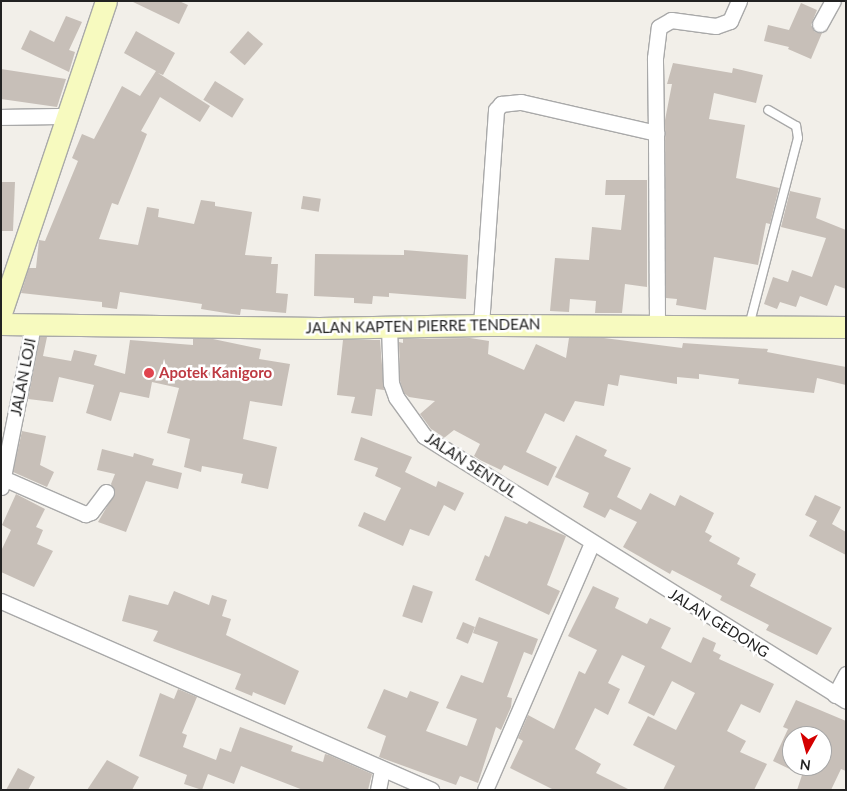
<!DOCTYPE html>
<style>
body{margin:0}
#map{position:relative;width:847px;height:791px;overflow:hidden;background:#f2efe9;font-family:Lato,sans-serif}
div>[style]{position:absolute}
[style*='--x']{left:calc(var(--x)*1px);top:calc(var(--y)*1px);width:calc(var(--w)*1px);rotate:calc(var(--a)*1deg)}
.building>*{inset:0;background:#c7bfb8;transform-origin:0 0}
.roads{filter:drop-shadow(1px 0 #a9a9a9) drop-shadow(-1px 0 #a9a9a9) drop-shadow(0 1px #a9a9a9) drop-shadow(0 -1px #a9a9a9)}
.lane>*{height:8px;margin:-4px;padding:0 4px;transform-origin:4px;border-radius:4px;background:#fff}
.street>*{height:15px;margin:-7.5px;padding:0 7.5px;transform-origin:7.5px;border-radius:7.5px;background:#fff}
.secondary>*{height:21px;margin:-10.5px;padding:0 10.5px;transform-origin:10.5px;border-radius:10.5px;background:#f7fabf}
.dots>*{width:14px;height:14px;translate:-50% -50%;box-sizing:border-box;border:2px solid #fff;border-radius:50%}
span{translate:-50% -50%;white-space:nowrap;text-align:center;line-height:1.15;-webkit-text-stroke:5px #fff;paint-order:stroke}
.street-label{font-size:15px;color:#222}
.health-label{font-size:15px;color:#be3a42;font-weight:700}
.left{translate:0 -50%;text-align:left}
.frame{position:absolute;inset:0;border:2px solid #222;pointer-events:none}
.north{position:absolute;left:782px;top:726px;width:50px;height:50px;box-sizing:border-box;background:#fff;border:1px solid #a7a7a7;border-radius:50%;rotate:187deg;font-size:14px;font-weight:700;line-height:20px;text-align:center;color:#222}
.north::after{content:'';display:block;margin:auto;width:18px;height:22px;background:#d40000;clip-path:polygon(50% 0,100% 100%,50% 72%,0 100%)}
</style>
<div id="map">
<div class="building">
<i style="clip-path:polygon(131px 1px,179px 1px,188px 5px,179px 24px)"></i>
<i style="clip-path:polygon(801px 3px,817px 10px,811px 25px,815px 32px,822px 33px,811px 59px,788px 49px,789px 47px,764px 41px,768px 25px,789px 30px)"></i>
<i style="clip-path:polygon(66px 16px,82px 22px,69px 50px,75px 52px,69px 72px,21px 49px,30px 30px,54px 42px)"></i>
<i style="clip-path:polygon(136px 31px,175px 53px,163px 75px,158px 73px,210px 106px,200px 122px,160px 97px,141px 131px,147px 134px,118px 205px,112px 203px,99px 239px,138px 245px,147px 207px,159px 209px,158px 217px,194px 224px,201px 200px,215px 202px,215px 206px,252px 212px,245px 255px,272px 257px,271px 264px,278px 264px,276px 293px,288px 294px,286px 313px,241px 309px,240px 315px,232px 314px,201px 309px,202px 304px,120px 292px,117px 309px,102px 307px,102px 302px,21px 293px,29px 268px,36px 268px,39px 240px,45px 241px,78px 161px,72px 158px,82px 134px,94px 139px,122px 86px,140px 96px,156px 71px,124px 53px)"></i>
<i style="left:248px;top:31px;width:20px;height:28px;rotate:41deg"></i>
<i style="clip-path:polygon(673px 63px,732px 73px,733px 68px,763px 75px,756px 103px,714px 93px,709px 119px,745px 125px,736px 178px,779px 188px,770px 224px,766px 223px,758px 265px,714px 257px,706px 310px,676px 305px,677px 299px,666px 298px,665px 120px,672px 84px,667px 84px)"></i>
<i style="clip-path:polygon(1px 69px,66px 79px,57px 107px,1px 99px)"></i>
<i style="left:215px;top:81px;width:34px;height:22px;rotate:32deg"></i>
<i style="clip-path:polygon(606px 180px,647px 180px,647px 287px,625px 284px,622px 313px,595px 313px,596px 301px,570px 299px,569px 312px,550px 311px,555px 258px,589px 260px,592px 227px,621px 230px,625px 195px,605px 195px)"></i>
<i style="clip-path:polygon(1px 182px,15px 182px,13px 231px,1px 231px)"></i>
<i style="clip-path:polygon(790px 191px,821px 198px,816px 218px,846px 230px,846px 289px,835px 285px,827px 306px,800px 296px,796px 307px,780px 302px,777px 309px,764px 304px,773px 277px,788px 282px,792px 270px,812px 277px,826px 238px,781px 227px)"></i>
<i style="left:303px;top:196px;width:18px;height:13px;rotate:9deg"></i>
<i style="clip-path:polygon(404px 250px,468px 255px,466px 299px,389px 293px,389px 297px,373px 296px,372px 304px,354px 303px,354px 298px,314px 296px,315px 254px,404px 255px)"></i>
<i style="clip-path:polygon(40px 337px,47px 337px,43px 356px,71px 361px,74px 350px,97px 355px,94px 365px,125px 374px,130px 340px,193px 345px,193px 339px,213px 339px,261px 349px,259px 359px,290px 364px,282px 406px,250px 401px,243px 439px,277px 447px,268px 489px,241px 483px,243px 474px,202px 466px,201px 472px,184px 467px,190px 439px,167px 433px,179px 388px,152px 382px,149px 398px,120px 392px,111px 421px,86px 413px,94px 385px,59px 377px,53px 402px,28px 399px)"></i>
<i style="clip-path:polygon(470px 338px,489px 341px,488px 354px,524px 370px,536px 344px,566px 358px,569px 338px,604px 338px,682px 348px,683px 343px,768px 349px,767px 352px,846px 367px,846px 385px,817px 378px,814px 393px,738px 384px,739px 379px,699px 374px,699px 379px,677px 377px,677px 384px,620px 375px,618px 386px,608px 384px,604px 406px,575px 401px,564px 422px,545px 413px,526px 452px,557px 467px,548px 486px,504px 465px,501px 470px,480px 460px,474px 456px,480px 444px,454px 430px,444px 438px,431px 429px,420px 414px,435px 401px,409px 397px,404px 393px,400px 381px,399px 342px,403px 343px,403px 339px)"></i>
<i style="clip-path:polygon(343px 340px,380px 340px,384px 390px,376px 389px,372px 416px,351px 413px,355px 397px,337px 395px)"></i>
<i style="clip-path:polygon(22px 431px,46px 436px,40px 465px,54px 472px,47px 487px,13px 472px)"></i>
<i style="clip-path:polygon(576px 435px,607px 450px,604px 456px,631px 468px,617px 497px,641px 510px,650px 493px,675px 506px,680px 495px,714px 513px,705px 532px,712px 536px,709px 541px,740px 558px,737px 564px,756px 574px,750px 586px,832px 628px,817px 655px,766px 630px,769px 625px,720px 600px,722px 596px,672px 570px,670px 574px,623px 547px,637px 522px,610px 509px,605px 518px,583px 507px,589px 493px,555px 477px)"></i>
<i style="clip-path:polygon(361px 437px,412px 457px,405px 472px,436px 487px,438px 481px,464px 493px,455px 511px,444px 505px,429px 536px,410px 529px,403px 546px,358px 526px,364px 512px,385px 521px,401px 488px,375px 476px,378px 468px,354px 460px)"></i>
<i style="clip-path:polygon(102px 449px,133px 457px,134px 453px,154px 459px,152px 465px,182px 473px,178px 489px,146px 481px,126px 532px,98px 522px,115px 493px,111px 484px,115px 474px,97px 470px)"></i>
<i style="clip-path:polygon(16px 494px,45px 509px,36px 527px,43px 530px,37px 544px,53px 551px,34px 587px,1px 572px,1px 551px,11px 530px,2px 525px)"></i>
<i style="clip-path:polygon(815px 495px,841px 507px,832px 524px,846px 532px,846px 555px,809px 536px,817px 521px,805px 515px)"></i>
<i style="clip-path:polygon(505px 516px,527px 524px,529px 521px,566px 536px,547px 585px,560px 591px,549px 615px,475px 580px,485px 555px,489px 557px)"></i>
<i style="left:413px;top:585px;width:21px;height:33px;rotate:19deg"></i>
<i style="clip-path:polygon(593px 586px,619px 598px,615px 608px,647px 624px,650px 618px,671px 628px,661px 648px,691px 663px,703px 637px,716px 643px,713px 651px,721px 655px,719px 659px,774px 684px,760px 713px,741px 704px,727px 731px,746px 741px,740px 752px,767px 764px,754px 790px,663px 790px,675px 766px,633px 745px,648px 716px,676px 730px,695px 693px,672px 681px,654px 716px,628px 703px,645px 666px,622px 655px,608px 683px,620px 689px,608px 715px,595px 708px,575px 749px,601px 764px,596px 773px,630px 790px,554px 790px,510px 768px,523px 741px,518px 738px,528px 715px,554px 729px,579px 671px,585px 674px,597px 650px,568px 636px)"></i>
<i style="clip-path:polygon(174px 591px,209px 605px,212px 595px,227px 600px,222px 616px,231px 619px,226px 635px,299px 671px,285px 705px,253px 692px,252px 696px,235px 689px,241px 674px,153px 641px,158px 631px,122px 621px,129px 595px,168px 605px)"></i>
<i style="clip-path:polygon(479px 617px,538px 639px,532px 655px,524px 652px,507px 697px,512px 698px,511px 707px,501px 730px,496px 727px,478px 783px,460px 776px,456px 785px,379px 757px,386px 736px,367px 728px,384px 689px,407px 698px,410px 691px,439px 702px,426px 731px,467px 746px,477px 719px,446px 708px,461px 675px,483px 683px,498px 642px,473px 633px)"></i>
<i style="left:463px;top:622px;width:13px;height:18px;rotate:23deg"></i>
<i style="clip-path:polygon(178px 689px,197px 697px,182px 733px,187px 735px,183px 747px,216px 760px,220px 748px,231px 752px,240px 727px,293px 746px,291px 751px,323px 762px,325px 754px,329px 755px,372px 774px,368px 790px,303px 790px,241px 766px,234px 784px,208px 774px,202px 790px,184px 784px,187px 775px,139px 756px,160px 693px,174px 699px)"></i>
<i style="clip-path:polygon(evenodd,796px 700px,846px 721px,846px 771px,841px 769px,831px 790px,797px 790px,802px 775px,773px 761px,788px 729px,783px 727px,796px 700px,792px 736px,822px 736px,822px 766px,792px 766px,792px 736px)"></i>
<i style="clip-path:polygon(107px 760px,139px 777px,132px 790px,87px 790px)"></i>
<i style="clip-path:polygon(18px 768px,35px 777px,28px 790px,6px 790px)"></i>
</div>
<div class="roads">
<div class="lane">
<i style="--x:749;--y:326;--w:194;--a:-75.4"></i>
<i style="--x:798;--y:138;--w:12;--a:-99"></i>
<i style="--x:796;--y:126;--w:32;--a:-150"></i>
</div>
<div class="street">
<i style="--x:820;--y:24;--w:26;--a:-61"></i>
<i style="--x:1;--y:117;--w:65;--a:-0.9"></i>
<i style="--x:656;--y:133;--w:193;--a:89.7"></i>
<i style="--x:481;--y:325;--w:216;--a:-86"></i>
<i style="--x:496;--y:110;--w:8;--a:-50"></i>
<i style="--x:501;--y:104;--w:20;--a:-6"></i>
<i style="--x:521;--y:102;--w:139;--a:12.9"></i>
<i style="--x:656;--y:133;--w:75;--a:-90.8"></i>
<i style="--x:655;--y:58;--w:31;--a:-83"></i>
<i style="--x:659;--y:27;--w:14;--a:-30"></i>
<i style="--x:671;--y:20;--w:45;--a:7.6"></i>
<i style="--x:716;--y:26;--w:15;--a:-20"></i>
<i style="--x:730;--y:21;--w:22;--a:-66"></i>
<i style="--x:389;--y:327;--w:56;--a:88"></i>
<i style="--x:391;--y:383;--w:15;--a:70"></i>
<i style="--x:396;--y:397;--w:48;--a:54.3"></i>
<i style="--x:424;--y:436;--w:498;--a:32.1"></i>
<i style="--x:3;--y:478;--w:90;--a:23.7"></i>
<i style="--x:85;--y:514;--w:6;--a:-18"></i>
<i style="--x:91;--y:512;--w:25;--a:-53"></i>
<i style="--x:1;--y:487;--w:164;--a:-78.8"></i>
<i style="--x:1;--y:601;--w:470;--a:23.7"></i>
<i style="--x:835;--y:695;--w:24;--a:-62"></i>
<i style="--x:378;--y:790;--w:20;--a:-79"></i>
<i style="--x:485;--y:790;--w:269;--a:-66.6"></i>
</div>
<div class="secondary">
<i style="--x:1;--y:313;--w:329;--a:-71.4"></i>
<i style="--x:1;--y:324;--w:318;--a:0.7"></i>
<i style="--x:319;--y:328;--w:162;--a:-1.1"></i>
<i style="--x:481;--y:325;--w:365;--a:0.3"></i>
</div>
</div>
<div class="dots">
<i style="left:149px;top:373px;background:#e0444e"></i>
</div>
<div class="street-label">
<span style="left:423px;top:326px;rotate:-1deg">JALAN KAPTEN PIERRE TENDEAN</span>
<span style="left:23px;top:377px;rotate:-79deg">JALAN LOJI</span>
<span style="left:471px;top:465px;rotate:33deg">JALAN SENTUL</span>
<span style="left:719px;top:623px;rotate:32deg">JALAN GEDONG</span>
</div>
<div class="health-label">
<span class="left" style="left:159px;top:373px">Apotek Kanigoro</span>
</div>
<div class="frame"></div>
<div class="north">N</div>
</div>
